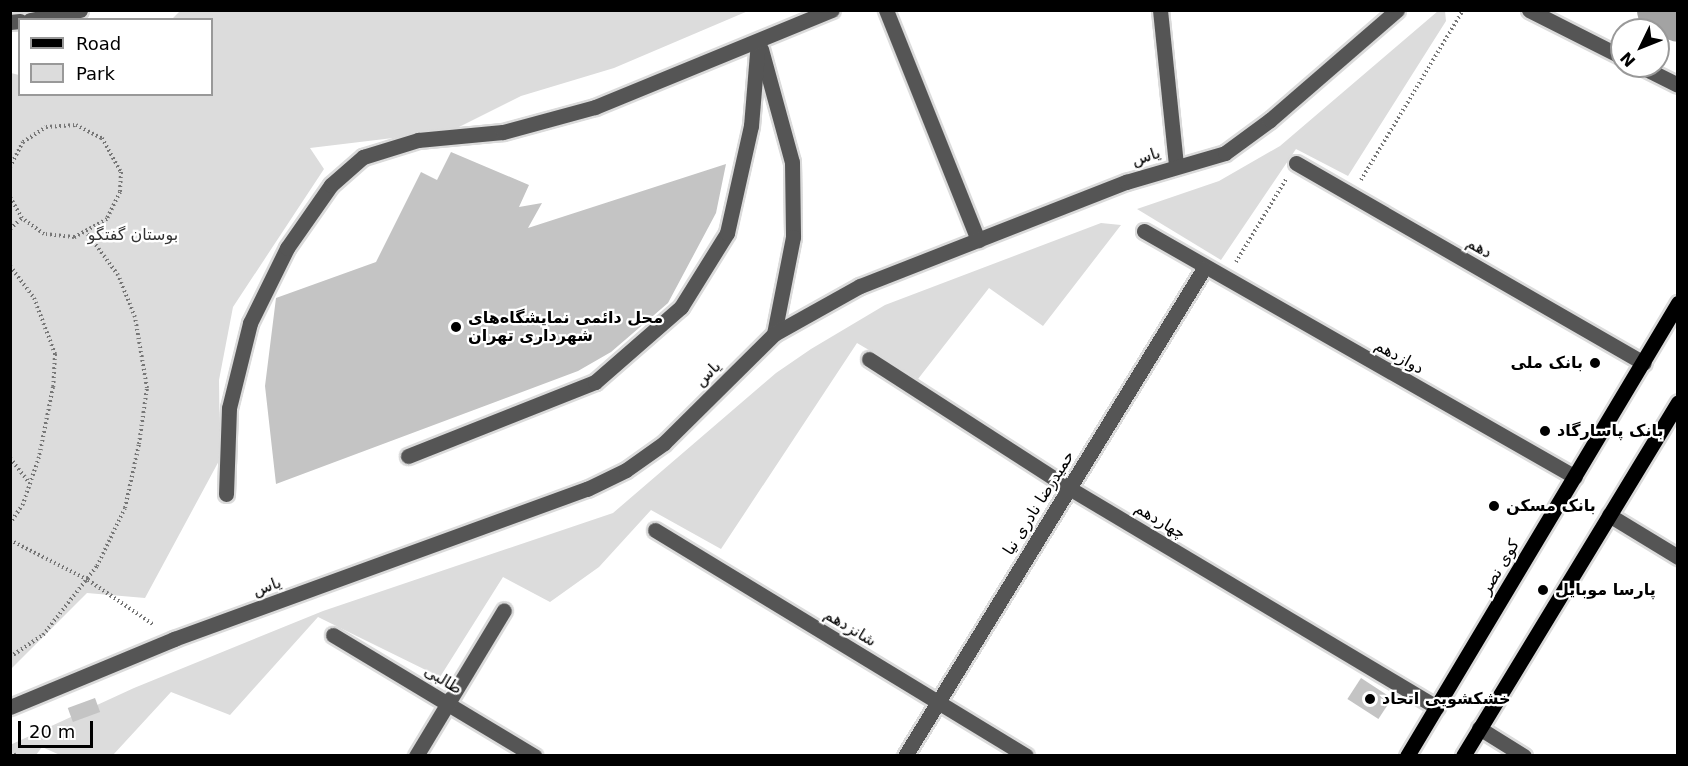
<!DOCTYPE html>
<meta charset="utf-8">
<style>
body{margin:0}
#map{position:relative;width:1688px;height:766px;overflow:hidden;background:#fff;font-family:"DejaVu Sans","Noto Naskh Arabic",sans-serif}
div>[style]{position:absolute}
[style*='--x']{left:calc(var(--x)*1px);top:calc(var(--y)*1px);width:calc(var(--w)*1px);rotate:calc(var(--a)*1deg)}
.green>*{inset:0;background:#dcdcdc}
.river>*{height:45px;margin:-22.5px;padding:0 22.5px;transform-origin:22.5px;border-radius:22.5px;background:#a3a3a3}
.building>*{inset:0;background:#c4c4c4;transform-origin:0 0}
.path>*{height:4px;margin-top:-2px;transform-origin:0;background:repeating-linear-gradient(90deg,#777 0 1.5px,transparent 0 4.5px)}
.roads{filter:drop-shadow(2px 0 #dbdbdb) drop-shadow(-2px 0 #dbdbdb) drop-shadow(0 2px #dbdbdb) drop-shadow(0 -2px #dbdbdb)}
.minor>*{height:15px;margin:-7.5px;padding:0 7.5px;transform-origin:7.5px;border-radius:7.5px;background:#555}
.major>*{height:15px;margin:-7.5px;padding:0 7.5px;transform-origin:7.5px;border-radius:7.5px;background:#000}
.dots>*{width:16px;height:16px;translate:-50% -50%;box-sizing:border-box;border:3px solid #fff;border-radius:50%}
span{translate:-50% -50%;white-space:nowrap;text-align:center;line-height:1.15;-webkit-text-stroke:4.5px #fff;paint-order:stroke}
.street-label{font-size:16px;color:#000}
.park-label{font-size:16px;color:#333}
.poi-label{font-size:16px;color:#000;font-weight:700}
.left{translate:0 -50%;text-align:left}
.right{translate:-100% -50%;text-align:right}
.frame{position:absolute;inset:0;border:12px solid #000;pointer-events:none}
.legend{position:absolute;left:18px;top:18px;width:195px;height:78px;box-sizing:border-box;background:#fff;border:2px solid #999;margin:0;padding:8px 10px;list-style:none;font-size:18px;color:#000}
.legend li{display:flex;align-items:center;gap:12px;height:30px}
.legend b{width:30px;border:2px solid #999}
.north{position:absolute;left:1610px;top:18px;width:60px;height:60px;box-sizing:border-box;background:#fff;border:2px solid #999;border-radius:50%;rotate:227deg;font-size:16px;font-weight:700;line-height:24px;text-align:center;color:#000}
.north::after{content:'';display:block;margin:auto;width:21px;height:27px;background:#000;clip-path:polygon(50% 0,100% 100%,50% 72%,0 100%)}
.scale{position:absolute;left:18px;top:721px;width:75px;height:27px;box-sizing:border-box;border:3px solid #000;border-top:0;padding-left:8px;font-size:18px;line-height:21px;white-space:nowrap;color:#000;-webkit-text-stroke:4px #fff;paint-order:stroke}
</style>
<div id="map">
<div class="green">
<i style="clip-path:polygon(180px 11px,748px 11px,614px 68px,521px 96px,451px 131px,310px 148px,324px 169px,233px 307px,219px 380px,220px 459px,145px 598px,87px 593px,11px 669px,11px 73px,19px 75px,20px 94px,212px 94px,212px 20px,172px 19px)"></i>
<i style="clip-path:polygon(1438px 11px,1445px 11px,1446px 21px,1348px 176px,1296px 149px,1221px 260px,1137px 209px,1219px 181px,1280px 146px)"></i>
<i style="clip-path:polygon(1101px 223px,1121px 225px,1043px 326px,989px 288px,918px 379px,857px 343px,721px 549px,651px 510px,599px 567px,550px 602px,503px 577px,440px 677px,318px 617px,230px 715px,171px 692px,113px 755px,60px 755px,42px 747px,36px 755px,11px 755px,10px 745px,134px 688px,323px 611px,613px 513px,776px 373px,811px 349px,885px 305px)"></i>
</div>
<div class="river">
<i style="--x:1659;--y:10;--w:21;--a:25"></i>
</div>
<div class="building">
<i style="clip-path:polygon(451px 152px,529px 185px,519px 207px,542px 203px,528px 228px,726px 164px,716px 213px,668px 303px,611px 352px,578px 371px,276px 484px,265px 386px,276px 298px,376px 262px,421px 172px,437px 180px)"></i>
<i style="left:1361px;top:678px;width:37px;height:25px;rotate:33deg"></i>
<i style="left:95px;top:698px;width:15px;height:29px;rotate:70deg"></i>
</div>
<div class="path">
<i style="--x:10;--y:167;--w:28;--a:-63"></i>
<i style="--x:23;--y:142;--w:27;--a:-33"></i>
<i style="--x:46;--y:127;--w:30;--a:-4"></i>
<i style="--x:76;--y:125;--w:29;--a:27"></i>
<i style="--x:102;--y:138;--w:39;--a:61"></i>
<i style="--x:121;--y:172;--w:20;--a:93"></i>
<i style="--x:120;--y:192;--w:30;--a:116"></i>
<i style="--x:107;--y:219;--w:38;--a:151"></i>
<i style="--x:74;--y:237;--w:30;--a:-174"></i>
<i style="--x:44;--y:234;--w:27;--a:-144"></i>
<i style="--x:22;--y:218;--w:24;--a:-120"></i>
<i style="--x:1361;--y:180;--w:198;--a:-59"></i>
<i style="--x:10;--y:229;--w:16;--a:-43"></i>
<i style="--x:1236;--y:262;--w:97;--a:-58.9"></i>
<i style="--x:10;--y:266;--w:40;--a:53"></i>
<i style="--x:34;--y:298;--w:60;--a:69.4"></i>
<i style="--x:55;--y:354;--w:33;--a:93"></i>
<i style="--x:53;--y:387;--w:71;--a:101.3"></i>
<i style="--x:39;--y:457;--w:50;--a:108.8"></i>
<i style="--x:23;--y:504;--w:23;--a:124"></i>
<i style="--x:10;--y:458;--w:31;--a:52"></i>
<i style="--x:10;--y:540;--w:88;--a:27.1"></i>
<i style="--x:88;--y:580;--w:80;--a:34.3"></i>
<i style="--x:10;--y:657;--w:40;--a:-34"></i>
<i style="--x:43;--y:635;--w:88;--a:-52"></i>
<i style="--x:97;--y:566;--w:64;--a:-64.2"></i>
<i style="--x:125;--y:508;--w:66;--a:-77.7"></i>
<i style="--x:139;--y:444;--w:57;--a:-81.9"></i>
<i style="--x:147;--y:388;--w:72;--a:-99.6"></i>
<i style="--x:135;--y:317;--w:45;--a:-112"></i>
<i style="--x:118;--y:275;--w:52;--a:-126.4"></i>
<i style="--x:10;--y:751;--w:8;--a:40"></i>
</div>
<div class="roads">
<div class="minor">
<i style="--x:886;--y:10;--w:248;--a:68.2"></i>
<i style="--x:1160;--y:10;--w:157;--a:84.1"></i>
<i style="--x:1529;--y:10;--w:104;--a:26.8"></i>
<i style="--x:30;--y:20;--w:51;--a:-11.3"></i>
<i style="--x:10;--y:22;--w:10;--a:-6"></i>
<i style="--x:761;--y:49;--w:117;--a:74.7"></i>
<i style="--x:792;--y:162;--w:75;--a:89.2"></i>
<i style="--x:793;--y:237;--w:99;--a:101.1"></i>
<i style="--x:1640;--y:66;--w:42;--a:26.6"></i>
<i style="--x:1296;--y:163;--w:401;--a:29.9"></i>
<i style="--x:1144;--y:231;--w:496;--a:29.7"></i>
<i style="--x:869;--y:359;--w:238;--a:32.8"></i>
<i style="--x:1069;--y:488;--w:428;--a:30.8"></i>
<i style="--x:408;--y:456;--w:201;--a:-21.6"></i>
<i style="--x:595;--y:382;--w:114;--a:-41.1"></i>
<i style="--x:681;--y:307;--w:87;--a:-58.1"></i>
<i style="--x:727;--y:233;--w:110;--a:-77.4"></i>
<i style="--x:751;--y:126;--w:85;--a:-85.3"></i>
<i style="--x:226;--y:494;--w:86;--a:-88"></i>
<i style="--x:229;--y:408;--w:88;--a:-76.1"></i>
<i style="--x:250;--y:323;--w:84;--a:-63.7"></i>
<i style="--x:287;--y:248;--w:77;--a:-55.1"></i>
<i style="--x:331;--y:185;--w:43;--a:-41.2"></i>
<i style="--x:363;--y:157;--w:58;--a:-17.2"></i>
<i style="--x:418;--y:140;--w:85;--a:-5.4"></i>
<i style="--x:503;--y:132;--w:95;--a:-15.2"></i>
<i style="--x:595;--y:107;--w:256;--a:-22.3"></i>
<i style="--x:1609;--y:515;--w:81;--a:31.3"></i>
<i style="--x:655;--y:530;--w:434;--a:31.3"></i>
<i style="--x:333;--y:635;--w:235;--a:31"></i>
<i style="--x:10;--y:707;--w:178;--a:-22.5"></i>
<i style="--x:174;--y:639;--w:439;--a:-20"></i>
<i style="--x:587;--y:489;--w:43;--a:-26"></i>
<i style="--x:626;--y:470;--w:47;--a:-35.4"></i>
<i style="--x:664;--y:443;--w:155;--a:-44.7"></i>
<i style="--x:774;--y:334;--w:98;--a:-29.2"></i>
<i style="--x:860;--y:286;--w:286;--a:-21.4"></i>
<i style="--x:1126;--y:182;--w:103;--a:-16.3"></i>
<i style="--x:1225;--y:153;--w:56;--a:-36.3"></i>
<i style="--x:1270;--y:120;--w:168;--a:-40.9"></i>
<i style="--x:1479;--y:728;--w:53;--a:31.9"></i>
<i style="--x:416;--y:756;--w:170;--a:-58.9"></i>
<i style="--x:905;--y:756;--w:572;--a:-58.5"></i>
</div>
<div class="major">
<i style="--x:1407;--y:756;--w:528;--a:-59.11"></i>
<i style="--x:1463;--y:756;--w:414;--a:-58.7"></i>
</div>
</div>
<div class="dots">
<i style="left:456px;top:327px;background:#000"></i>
<i style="left:1595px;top:363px;background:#000"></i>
<i style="left:1545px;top:431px;background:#000"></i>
<i style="left:1494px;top:506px;background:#000"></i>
<i style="left:1543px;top:590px;background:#000"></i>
<i style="left:1370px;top:699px;background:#000"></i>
</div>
<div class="street-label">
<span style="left:1146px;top:157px;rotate:-18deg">یاس</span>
<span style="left:1479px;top:248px;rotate:30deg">دهم</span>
<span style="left:1399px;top:357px;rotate:29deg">دوازدهم</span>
<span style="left:708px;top:374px;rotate:-45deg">یاس</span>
<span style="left:1039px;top:503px;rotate:-58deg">حمیدرضا نادری نیا</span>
<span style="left:1160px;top:521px;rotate:31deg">چهاردهم</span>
<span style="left:1500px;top:567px;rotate:-59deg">کوی نصر</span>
<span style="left:267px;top:587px;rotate:-20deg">یاس</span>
<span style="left:850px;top:628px;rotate:31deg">شانزدهم</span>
<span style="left:443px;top:680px;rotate:31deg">طالبی</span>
</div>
<div class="park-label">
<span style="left:133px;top:235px">بوستان گفتگو</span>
</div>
<div class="poi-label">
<span class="left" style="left:468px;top:327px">محل دائمی نمایشگاه‌های<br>شهرداری تهران</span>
<span class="right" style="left:1583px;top:363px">بانک ملی</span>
<span class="left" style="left:1557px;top:431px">بانک پاسارگاد</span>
<span class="left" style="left:1506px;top:506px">بانک مسکن</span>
<span class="left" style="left:1555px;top:590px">پارسا موبایل</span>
<span class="left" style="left:1382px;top:699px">خشکشویی اتحاد</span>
</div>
<div class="frame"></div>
<ul class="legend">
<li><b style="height:8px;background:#000"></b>Road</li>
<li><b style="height:16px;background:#dcdcdc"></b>Park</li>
</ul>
<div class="north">N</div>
<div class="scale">20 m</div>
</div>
